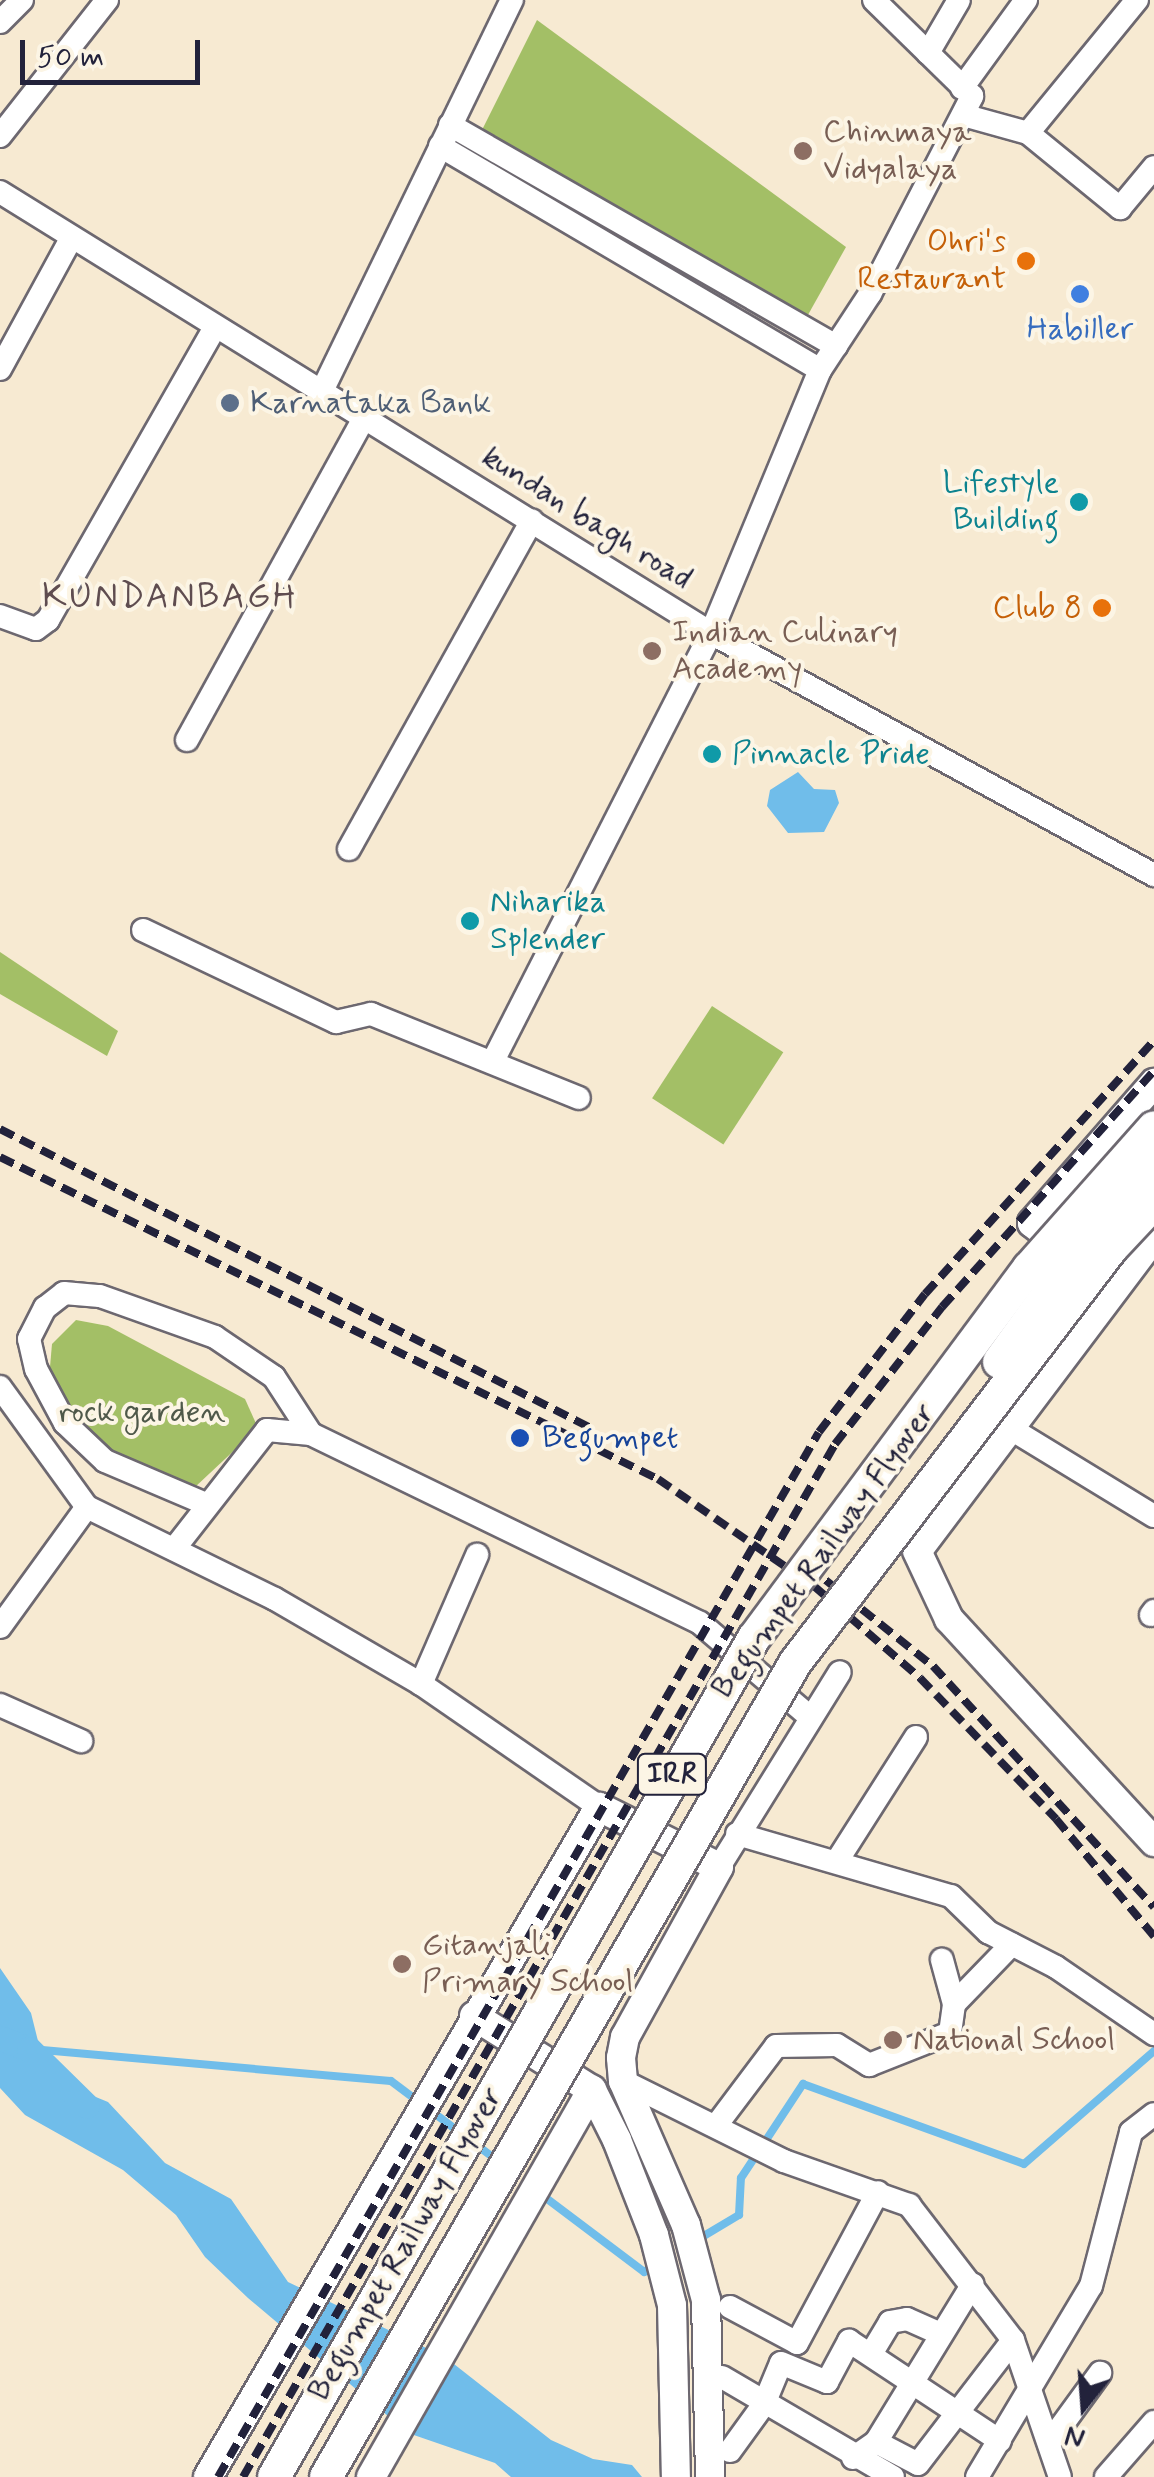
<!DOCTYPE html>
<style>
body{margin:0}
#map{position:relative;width:1154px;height:2477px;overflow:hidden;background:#f7ead2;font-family:Mynerve,sans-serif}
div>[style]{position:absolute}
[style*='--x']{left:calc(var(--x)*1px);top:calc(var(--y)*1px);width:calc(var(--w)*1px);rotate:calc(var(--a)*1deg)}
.green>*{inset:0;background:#a3bf66;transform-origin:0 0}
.water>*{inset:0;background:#70bdea}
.stream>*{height:8px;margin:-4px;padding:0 4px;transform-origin:4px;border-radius:4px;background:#70bdea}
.canal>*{height:25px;margin:-12.5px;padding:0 12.5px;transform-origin:12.5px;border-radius:12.5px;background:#70bdea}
.roads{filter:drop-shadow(2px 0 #6d6870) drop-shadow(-2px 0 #6d6870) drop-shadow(0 2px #6d6870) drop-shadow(0 -2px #6d6870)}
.minor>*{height:22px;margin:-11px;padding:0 11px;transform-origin:11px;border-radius:11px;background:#fff}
.tertiary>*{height:28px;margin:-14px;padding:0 14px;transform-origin:14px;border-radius:14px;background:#fff}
.rail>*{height:8px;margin-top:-4px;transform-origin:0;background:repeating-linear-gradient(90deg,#22223b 0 15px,transparent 0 23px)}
.bridges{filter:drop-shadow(2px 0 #6d6870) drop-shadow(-2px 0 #6d6870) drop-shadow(0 2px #6d6870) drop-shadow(0 -2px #6d6870)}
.primary-bridge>*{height:32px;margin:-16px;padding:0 16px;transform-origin:16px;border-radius:16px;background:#fff}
.dots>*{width:28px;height:28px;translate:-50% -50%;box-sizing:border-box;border:5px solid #fcf5e5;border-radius:50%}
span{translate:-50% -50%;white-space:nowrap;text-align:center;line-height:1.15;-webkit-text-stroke:8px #fcf5e5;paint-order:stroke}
.shield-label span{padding:2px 8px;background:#fcf5e5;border:2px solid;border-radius:8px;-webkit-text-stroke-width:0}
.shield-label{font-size:30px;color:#22223b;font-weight:700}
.education-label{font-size:32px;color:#785e54}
.left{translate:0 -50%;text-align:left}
.food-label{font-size:32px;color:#c56008}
.right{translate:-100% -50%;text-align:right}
.shop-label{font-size:32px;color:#366cbe}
.service-label{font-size:32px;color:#4e5e75}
.culture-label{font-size:32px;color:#0d838f}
.street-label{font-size:32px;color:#22223b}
.park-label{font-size:32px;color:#4f594a}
.transit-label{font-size:32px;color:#164399}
.neighbourhood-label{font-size:35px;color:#5f4d50;letter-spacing:2.5px}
.north{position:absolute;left:1034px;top:2357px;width:100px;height:100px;-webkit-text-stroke:8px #fcf5e5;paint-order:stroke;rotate:197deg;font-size:28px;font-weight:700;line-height:40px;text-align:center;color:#22223b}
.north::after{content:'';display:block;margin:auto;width:35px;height:45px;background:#22223b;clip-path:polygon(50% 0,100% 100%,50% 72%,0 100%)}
.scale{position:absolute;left:20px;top:40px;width:180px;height:45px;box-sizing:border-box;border:5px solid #22223b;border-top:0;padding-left:12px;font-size:30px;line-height:35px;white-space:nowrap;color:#22223b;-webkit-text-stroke:8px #fcf5e5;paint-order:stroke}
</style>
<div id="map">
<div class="green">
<i style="clip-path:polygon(537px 20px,846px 247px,804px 322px,478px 138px)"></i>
<i style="clip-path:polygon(0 952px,118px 1031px,107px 1056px,0 994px)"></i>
<i style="left:712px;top:1006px;width:85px;height:110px;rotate:33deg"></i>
<i style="clip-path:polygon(76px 1320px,108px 1326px,245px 1399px,258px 1428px,194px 1488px,105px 1464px,48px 1390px,52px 1344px)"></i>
</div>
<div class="water">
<i style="clip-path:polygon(798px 772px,814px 789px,835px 790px,839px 803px,824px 832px,788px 833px,767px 806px,770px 790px)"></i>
<i style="clip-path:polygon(0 1968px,31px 2013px,47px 2077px,108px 2102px,165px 2163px,231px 2199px,288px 2282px,445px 2357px,551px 2440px,593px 2459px,632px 2465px,642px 2477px,511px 2477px,495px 2463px,408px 2433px,248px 2298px,205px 2257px,176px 2215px,123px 2170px,25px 2115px,0 2088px)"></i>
</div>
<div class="stream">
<i style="--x:31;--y:2049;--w:361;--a:5.1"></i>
<i style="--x:391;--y:2081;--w:35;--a:37"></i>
<i style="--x:430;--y:2110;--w:41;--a:37.1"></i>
<i style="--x:474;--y:2143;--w:31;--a:37"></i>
<i style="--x:542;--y:2195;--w:128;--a:37"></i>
<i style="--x:644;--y:2272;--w:13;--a:-32"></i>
<i style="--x:697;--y:2240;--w:49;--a:-30.8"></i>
<i style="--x:739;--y:2215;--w:37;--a:-87"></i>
<i style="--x:741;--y:2178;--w:113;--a:-56.6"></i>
<i style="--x:803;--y:2084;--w:235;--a:19.9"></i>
<i style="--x:1024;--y:2164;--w:172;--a:-41"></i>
</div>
<div class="canal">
<i style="--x:0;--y:2038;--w:31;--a:21"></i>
<i style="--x:29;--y:2049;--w:81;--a:44.5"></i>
</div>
<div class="roads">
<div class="minor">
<i style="--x:0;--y:22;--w:31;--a:-45"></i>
<i style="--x:928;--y:53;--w:61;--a:-59.7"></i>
<i style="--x:962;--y:88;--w:109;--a:-54"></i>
<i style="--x:963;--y:115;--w:67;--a:15.5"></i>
<i style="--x:1028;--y:133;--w:172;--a:-50.7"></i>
<i style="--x:450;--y:125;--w:445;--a:29.8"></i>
<i style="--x:1028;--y:133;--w:119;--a:39.2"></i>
<i style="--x:1120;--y:208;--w:53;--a:-50.3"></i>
<i style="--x:0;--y:136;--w:173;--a:-51.8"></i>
<i style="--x:440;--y:146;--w:441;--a:30.5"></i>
<i style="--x:0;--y:192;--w:837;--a:31.81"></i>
<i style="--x:711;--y:633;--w:505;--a:28.65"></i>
<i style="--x:0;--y:369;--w:150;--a:-61.4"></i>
<i style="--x:321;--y:393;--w:437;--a:-64.1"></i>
<i style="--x:0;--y:616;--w:38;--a:20"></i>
<i style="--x:36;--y:629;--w:15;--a:-37"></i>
<i style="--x:48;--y:620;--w:337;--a:-60.3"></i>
<i style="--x:187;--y:740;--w:365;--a:-61.2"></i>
<i style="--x:349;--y:849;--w:376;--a:-60.9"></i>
<i style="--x:143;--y:930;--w:214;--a:25.5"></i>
<i style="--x:336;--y:1022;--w:36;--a:-13"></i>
<i style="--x:371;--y:1014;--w:224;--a:22"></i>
<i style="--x:493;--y:1061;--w:480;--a:-63"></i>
<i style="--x:711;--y:633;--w:285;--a:-67.5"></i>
<i style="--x:820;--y:370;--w:91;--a:-56.7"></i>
<i style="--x:870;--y:294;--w:223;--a:-62.7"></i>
<i style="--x:972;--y:96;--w:137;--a:-135.6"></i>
<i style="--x:0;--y:1387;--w:148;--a:54.1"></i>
<i style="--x:87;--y:1507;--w:209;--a:26.1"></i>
<i style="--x:275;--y:1599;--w:169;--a:30.2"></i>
<i style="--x:421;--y:1684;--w:216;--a:34.6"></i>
<i style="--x:1008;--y:1427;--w:171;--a:31.4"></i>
<i style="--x:206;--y:1504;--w:110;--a:-156.9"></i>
<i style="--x:105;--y:1461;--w:55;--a:-136.5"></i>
<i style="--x:65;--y:1423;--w:61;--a:-118.2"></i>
<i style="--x:36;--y:1369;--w:31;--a:-103"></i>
<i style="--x:29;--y:1339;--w:35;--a:-63"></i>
<i style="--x:45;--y:1308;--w:24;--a:-38"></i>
<i style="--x:64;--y:1293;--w:36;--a:5"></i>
<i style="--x:100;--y:1296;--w:122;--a:19.6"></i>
<i style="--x:215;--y:1337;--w:71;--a:34.1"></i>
<i style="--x:274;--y:1377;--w:68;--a:57"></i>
<i style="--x:174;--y:1549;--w:151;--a:-52"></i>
<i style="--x:267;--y:1430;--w:44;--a:5.2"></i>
<i style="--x:311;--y:1434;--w:432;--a:25.9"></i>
<i style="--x:700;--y:1623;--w:145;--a:40.5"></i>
<i style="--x:1151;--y:1615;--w:5;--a:-53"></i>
<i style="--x:0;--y:1627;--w:148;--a:-54.1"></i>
<i style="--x:421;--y:1684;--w:141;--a:-66.5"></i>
<i style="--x:0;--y:1705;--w:89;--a:24"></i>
<i style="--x:737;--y:1834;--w:223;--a:16.2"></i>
<i style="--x:951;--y:1896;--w:52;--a:44.2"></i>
<i style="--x:988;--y:1932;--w:76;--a:27.2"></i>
<i style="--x:1056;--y:1967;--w:119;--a:34.4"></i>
<i style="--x:837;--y:1861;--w:147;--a:-57.5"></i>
<i style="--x:719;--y:1867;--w:229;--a:-58.2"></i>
<i style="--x:954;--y:2004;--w:83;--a:-46"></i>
<i style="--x:623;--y:2081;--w:180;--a:26.4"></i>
<i style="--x:784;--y:2161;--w:133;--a:19.4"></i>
<i style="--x:909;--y:2205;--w:170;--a:52.4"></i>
<i style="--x:1013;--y:2340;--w:145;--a:71.1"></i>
<i style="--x:718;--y:2123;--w:96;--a:-53"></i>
<i style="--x:776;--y:2046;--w:61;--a:-0.9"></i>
<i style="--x:837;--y:2045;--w:38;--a:32"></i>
<i style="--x:869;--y:2065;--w:87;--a:-21.6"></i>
<i style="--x:950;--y:2033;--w:29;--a:-82"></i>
<i style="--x:954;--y:2004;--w:46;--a:-105.3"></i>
<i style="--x:730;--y:2307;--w:76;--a:28.2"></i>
<i style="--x:797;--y:2343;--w:171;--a:-61.8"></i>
<i style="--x:871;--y:2354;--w:37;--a:-59"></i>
<i style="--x:890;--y:2322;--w:17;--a:-10"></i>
<i style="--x:907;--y:2319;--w:37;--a:24"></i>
<i style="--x:722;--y:2377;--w:198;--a:30.3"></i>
<i style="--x:876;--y:2442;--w:47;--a:27.6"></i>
<i style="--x:918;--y:2464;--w:156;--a:-52.5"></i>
<i style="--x:1049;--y:2443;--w:87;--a:-53.9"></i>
<i style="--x:730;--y:2451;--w:58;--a:-54.1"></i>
<i style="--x:764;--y:2404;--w:44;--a:-67.5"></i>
<i style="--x:781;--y:2363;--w:50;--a:22.4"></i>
<i style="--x:827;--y:2382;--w:47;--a:-61.8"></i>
<i style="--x:849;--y:2341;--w:181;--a:33.5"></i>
<i style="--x:853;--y:2458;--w:28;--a:-35"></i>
<i style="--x:876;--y:2442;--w:185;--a:-58.5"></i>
<i style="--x:977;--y:2477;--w:222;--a:-59.2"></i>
<i style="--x:1091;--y:2286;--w:159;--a:-75.4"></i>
<i style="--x:1131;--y:2132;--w:29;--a:-38"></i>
<i style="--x:1106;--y:2477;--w:73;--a:-48.9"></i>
</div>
<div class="tertiary">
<i style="--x:1154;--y:1237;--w:393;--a:127"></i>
<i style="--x:917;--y:1551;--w:75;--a:64.8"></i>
<i style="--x:949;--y:1619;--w:303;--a:47.4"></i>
<i style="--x:1069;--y:1252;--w:47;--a:-141.9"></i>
<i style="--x:1032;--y:1223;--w:186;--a:-48.9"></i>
<i style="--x:474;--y:2016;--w:139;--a:32.1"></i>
<i style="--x:592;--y:2090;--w:56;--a:63.4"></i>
<i style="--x:617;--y:2140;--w:102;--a:68.7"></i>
<i style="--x:654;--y:2235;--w:72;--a:75.6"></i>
<i style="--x:672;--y:2305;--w:172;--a:88.7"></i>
<i style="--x:208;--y:2477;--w:776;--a:-59.73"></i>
<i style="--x:599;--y:1807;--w:134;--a:26.6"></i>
<i style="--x:719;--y:1867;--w:194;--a:118.9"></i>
<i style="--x:625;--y:2037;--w:21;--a:101"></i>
<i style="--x:621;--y:2058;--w:23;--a:85"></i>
<i style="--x:623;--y:2081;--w:157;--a:66.4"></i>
<i style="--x:686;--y:2225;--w:78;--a:75.1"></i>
<i style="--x:706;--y:2300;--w:177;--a:88.7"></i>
<i style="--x:371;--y:2477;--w:446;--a:-60.3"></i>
</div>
</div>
<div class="rail">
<i style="--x:0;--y:1129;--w:660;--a:26.84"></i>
<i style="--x:0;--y:1157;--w:733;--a:26.08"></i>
<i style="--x:658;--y:1479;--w:191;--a:34.5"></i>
<i style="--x:815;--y:1587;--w:139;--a:40.9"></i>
<i style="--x:920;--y:1678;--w:196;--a:46"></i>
<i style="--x:1056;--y:1819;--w:153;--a:50.1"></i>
<i style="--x:808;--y:1566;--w:160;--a:38.7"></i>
<i style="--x:933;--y:1666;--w:327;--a:47.5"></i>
<i style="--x:218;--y:2477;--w:1205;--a:-60.1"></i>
<i style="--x:819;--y:1432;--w:174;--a:-52.5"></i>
<i style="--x:925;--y:1294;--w:341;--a:-47.9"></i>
<i style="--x:243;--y:2477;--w:1191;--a:-60.18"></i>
<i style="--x:835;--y:1444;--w:174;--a:-52"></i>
<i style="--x:942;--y:1307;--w:317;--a:-48.1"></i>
</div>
<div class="bridges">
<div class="primary-bridge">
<i style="--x:999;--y:1362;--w:155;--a:-54.2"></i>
<i style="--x:1090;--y:1236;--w:96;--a:-48"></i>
<i style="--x:274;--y:2477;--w:967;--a:-60.23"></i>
<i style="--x:754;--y:1638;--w:461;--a:-53.4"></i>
<i style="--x:1029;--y:1268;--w:188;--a:-48.4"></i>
<i style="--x:326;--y:2477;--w:939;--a:-60.05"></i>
<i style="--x:795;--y:1663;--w:521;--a:-52.65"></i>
<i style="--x:1111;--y:1249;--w:63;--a:-46.9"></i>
</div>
</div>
<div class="dots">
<i style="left:803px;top:151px;background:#8d6e63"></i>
<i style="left:1026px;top:261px;background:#e8710a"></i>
<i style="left:1080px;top:294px;background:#3f7fe0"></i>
<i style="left:230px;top:403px;background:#5c6f8a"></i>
<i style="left:1079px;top:502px;background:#0f9aa8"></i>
<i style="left:1102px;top:608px;background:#e8710a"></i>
<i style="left:652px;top:651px;background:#8d6e63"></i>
<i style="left:712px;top:754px;background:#0f9aa8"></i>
<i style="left:470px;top:921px;background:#0f9aa8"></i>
<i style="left:520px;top:1438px;background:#1a4fb4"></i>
<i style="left:402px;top:1964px;background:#8d6e63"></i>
<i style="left:893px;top:2040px;background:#8d6e63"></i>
</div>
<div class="shield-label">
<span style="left:672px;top:1774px">IRR</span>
</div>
<div class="education-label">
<span class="left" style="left:823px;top:151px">Chinmaya<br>Vidyalaya</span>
<span class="left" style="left:672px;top:651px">Indian Culinary<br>Academy</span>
<span class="left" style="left:422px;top:1964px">Gitanjali<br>Primary School</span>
<span class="left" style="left:913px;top:2040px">National School</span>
</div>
<div class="food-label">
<span class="right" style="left:1006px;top:261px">Ohri's<br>Restaurant</span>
<span class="right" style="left:1082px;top:608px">Club 8</span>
</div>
<div class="shop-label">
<span style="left:1080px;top:329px">Habiller</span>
</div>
<div class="service-label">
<span class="left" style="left:250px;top:403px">Karnataka Bank</span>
</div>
<div class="culture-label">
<span class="right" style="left:1059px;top:502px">Lifestyle<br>Building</span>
<span class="left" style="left:732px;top:754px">Pinnacle Pride</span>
<span class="left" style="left:490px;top:921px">Niharika<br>Splender</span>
</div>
<div class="street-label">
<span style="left:587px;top:518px;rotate:32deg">kundan bagh road</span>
<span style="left:824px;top:1551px;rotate:-54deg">Begumpet Railway Flyover</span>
<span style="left:406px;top:2244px;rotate:-60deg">Begumpet Railway Flyover</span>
</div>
<div class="park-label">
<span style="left:142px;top:1412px">rock garden</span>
</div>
<div class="transit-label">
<span class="left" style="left:542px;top:1438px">Begumpet</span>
</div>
<div class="neighbourhood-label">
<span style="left:170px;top:597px">KUNDANBAGH</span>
</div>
<div class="north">N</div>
<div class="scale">50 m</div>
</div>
